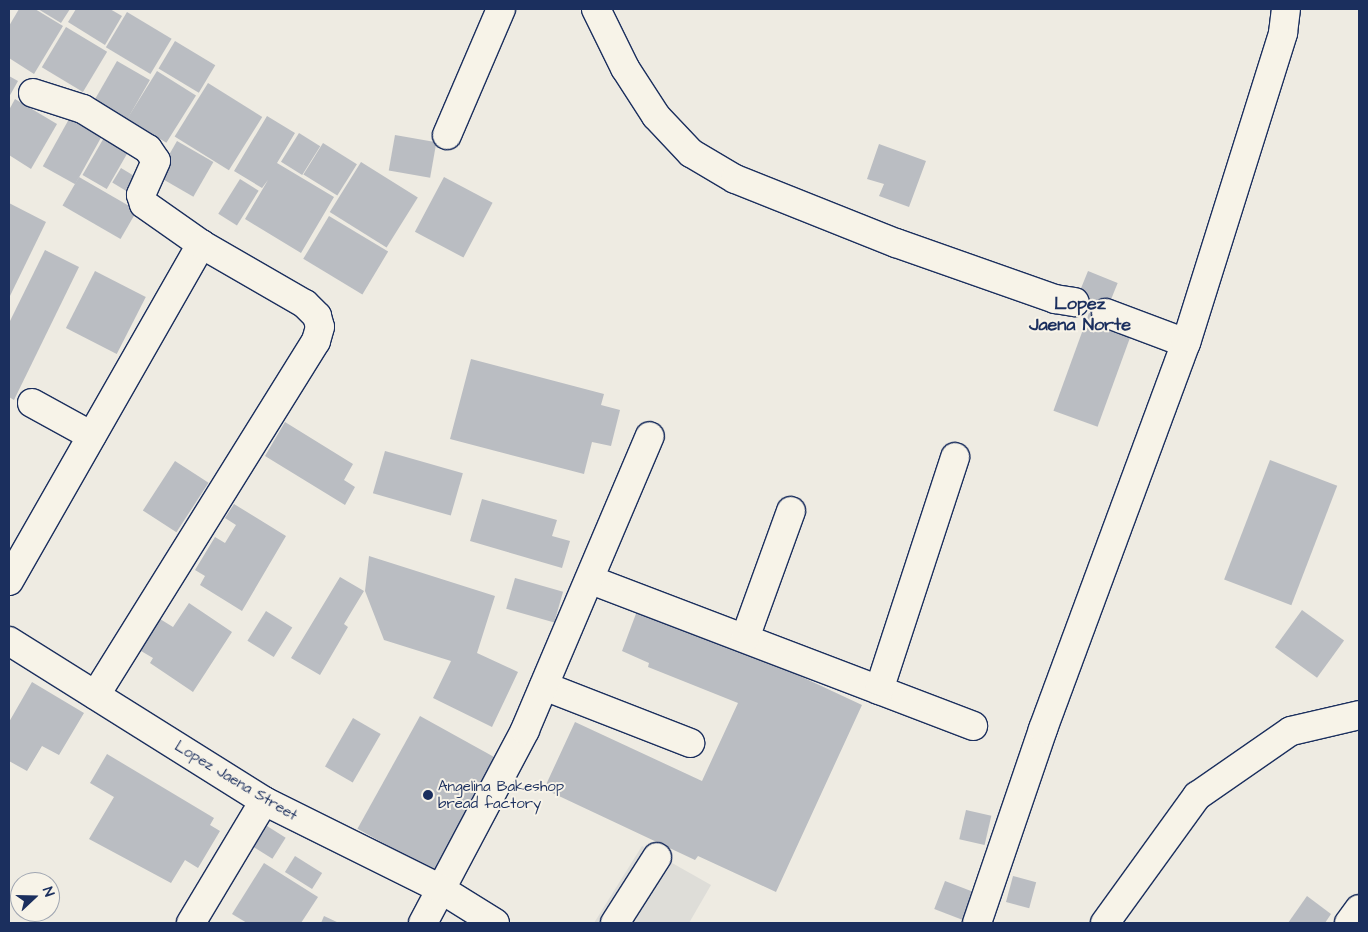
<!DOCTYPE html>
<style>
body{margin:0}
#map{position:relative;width:1368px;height:932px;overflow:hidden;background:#eeebe2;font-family:"Architects Daughter",sans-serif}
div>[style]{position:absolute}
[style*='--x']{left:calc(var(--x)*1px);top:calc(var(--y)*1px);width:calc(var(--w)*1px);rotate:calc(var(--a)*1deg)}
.built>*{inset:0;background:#deddd8}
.building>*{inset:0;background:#babdc2;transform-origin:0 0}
.roads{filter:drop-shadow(1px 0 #1b2f5e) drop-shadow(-1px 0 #1b2f5e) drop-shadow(0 1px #1b2f5e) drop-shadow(0 -1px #1b2f5e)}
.minor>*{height:28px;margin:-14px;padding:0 14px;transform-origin:14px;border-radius:14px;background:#f7f3e8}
.major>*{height:28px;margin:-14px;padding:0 14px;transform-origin:14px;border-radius:14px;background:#f7f3e8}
.dots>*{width:14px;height:14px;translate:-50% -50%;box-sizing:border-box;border:2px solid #f7f3e8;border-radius:50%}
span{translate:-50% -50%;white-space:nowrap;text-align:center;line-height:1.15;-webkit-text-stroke:4px #f7f3e8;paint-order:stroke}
.street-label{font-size:15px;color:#1b2f5e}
.poi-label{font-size:15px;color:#1b2f5e}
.left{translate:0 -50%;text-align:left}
.quarter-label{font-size:18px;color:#1b2f5e;font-weight:700}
.frame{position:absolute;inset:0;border:10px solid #1b2f5e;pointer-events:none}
.north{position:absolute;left:10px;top:872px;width:50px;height:50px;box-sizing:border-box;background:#f7f3e8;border:1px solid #9fa5b1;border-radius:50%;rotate:69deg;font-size:14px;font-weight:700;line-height:20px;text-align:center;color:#1b2f5e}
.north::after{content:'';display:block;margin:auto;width:18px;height:22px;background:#1b2f5e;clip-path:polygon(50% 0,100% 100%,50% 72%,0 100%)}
</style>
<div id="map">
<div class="built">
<i style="clip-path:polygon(642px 846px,711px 885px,689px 923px,594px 923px)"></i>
</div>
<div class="building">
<i style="clip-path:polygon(19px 9px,35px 9px,63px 26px,34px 74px,9px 58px,9px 26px)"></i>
<i style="clip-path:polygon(38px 9px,70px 9px,61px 23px)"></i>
<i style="clip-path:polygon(76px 9px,110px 9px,122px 16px,105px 45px,68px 22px)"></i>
<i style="left:127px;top:12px;width:52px;height:41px;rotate:31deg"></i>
<i style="left:66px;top:27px;width:48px;height:47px;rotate:31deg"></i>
<i style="left:175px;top:41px;width:47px;height:32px;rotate:31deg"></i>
<i style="left:117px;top:61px;width:38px;height:49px;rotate:30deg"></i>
<i style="left:157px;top:71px;width:46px;height:56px;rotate:32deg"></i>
<i style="clip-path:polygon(9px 76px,18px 81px,9px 97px)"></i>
<i style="left:208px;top:83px;width:64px;height:63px;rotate:32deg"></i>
<i style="clip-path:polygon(15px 99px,57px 124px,31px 169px,9px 155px,9px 110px)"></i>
<i style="clip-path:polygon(267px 116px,295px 133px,277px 163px,334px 197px,301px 253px,245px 219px,268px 180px,262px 188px,234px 171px)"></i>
<i style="left:69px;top:119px;width:37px;height:54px;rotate:29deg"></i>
<i style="left:109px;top:129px;width:28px;height:53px;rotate:30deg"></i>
<i style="left:299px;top:133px;width:25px;height:34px;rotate:32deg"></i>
<i style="left:395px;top:135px;width:42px;height:36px;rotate:10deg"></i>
<i style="left:177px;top:141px;width:42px;height:40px;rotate:30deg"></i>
<i style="left:323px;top:143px;width:40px;height:37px;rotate:32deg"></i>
<i style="clip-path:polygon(879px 144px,926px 161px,909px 207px,879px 196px,884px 184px,867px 179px)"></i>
<i style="left:361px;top:162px;width:67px;height:59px;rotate:32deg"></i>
<i style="left:121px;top:168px;width:26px;height:17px;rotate:31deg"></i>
<i style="left:79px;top:177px;width:67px;height:33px;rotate:30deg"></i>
<i style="left:444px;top:177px;width:55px;height:62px;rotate:28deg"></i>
<i style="left:240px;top:179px;width:22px;height:41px;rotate:32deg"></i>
<i style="clip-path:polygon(9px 203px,46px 222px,9px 298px)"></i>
<i style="left:329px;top:216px;width:69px;height:50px;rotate:31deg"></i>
<i style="clip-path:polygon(45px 250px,79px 267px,14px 400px,9px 397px,9px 323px)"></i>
<i style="left:95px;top:271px;width:57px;height:64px;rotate:27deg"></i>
<i style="left:1088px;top:271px;width:32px;height:37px;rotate:22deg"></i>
<i style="left:1089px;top:313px;width:47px;height:104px;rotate:20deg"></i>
<i style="clip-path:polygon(471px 359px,604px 394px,601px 405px,620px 410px,611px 446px,592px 442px,584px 474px,450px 439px)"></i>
<i style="clip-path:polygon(285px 422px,353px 464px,344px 480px,355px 487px,345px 505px,265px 456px)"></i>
<i style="left:385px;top:451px;width:81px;height:44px;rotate:16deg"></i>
<i style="left:1270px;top:460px;width:72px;height:128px;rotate:21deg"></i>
<i style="left:175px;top:461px;width:40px;height:59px;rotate:33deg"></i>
<i style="clip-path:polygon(482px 499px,557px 520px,552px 536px,570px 541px,562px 568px,470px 541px)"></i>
<i style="clip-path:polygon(234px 504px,286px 536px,242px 611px,200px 585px,205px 576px,195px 570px,215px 537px,225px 543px,236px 525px,225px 518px)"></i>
<i style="clip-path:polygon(369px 556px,495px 596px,477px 653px,518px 672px,492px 727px,433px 698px,451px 661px,384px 640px,365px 591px)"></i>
<i style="clip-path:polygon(340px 577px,364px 591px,344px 624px,348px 627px,320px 675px,291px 658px)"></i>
<i style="left:515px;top:578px;width:50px;height:32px;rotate:16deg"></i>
<i style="clip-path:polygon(189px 603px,232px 632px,193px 692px,150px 663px,153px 658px,141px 651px,160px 619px,173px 627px)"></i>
<i style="left:1302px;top:610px;width:52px;height:46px;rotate:36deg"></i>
<i style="left:266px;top:611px;width:31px;height:35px;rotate:32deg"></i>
<i style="clip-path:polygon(637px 611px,787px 670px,862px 705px,776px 892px,698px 856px,695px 860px,544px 789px,575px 722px,702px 781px,738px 703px,648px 667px,649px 663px,622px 651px)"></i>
<i style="clip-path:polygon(32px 682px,84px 713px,59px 755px,42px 746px,27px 771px,9px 761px,9px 722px)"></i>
<i style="left:420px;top:716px;width:94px;height:129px;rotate:29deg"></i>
<i style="left:353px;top:718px;width:32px;height:56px;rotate:30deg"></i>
<i style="clip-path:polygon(107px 754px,214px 818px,210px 825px,220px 831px,198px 868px,185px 860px,171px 883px,89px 839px,114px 797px,90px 783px)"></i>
<i style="left:966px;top:810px;width:26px;height:30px;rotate:13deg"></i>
<i style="left:267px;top:826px;width:22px;height:25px;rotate:32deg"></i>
<i style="left:295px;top:856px;width:32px;height:19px;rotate:32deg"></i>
<i style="clip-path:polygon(264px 863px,318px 897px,301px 923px,247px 923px,232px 914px)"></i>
<i style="left:1013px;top:876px;width:24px;height:27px;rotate:15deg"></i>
<i style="left:945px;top:881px;width:30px;height:30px;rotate:21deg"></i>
<i style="clip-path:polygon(1307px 896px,1331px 914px,1325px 923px,1288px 923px)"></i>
<i style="clip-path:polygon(324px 916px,339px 923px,321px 923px)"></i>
</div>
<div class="roads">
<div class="minor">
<i style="--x:596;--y:9;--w:66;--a:63.8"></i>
<i style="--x:625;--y:68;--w:57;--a:57.1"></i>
<i style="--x:656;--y:116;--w:51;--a:46.6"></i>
<i style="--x:691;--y:153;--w:51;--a:30.6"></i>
<i style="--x:735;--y:179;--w:173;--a:21.7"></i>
<i style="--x:896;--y:243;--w:169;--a:19.4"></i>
<i style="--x:1055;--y:299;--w:20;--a:9"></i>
<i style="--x:33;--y:93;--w:52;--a:17.7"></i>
<i style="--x:83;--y:109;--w:76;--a:31.6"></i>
<i style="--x:148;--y:149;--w:14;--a:56"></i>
<i style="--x:156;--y:161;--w:37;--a:114"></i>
<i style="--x:141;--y:195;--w:9;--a:72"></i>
<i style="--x:144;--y:204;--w:70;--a:35.1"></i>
<i style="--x:447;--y:135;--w:137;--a:-66.8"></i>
<i style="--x:1106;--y:313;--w:85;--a:20.6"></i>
<i style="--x:32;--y:403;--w:68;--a:28.8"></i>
<i style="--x:591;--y:580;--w:409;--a:20.9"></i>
<i style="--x:9;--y:581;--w:388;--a:-60.3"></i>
<i style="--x:201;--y:244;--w:120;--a:30"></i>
<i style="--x:305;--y:304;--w:17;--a:45"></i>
<i style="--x:317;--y:316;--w:11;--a:75"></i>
<i style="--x:320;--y:327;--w:15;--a:106"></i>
<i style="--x:316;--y:341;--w:417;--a:121.9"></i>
<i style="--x:745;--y:638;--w:135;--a:-70.1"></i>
<i style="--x:544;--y:686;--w:157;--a:21.3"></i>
<i style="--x:879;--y:690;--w:245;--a:-71.9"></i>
<i style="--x:191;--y:923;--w:142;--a:-59.1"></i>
<i style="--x:423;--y:923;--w:218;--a:-62.1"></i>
<i style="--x:525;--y:730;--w:319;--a:-67"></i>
<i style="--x:615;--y:923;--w:78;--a:-57.5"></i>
<i style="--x:977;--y:923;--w:205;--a:-71.2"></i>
<i style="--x:1043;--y:729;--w:412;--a:-69.7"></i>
<i style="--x:1186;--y:343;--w:325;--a:-72.6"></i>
<i style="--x:1283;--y:33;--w:24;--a:-83"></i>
<i style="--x:1105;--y:923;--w:157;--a:-54.1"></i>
<i style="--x:1197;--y:796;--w:114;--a:-34.7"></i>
<i style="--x:1291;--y:731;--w:70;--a:-13.2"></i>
<i style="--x:1349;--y:923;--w:17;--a:-54"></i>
</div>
<div class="major">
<i style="--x:9;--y:641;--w:301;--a:32.1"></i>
<i style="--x:264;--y:801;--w:195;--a:26.4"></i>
<i style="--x:439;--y:888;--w:66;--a:32"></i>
</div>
</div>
<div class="dots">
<i style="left:428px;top:795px;background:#1b2f5e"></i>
</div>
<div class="street-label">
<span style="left:236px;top:781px;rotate:31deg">Lopez Jaena Street</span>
</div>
<div class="poi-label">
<span class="left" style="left:438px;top:795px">Angelina Bakeshop<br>bread factory</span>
</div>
<div class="quarter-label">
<span style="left:1080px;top:315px">Lopez<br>Jaena Norte</span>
</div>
<div class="frame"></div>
<div class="north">N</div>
</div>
